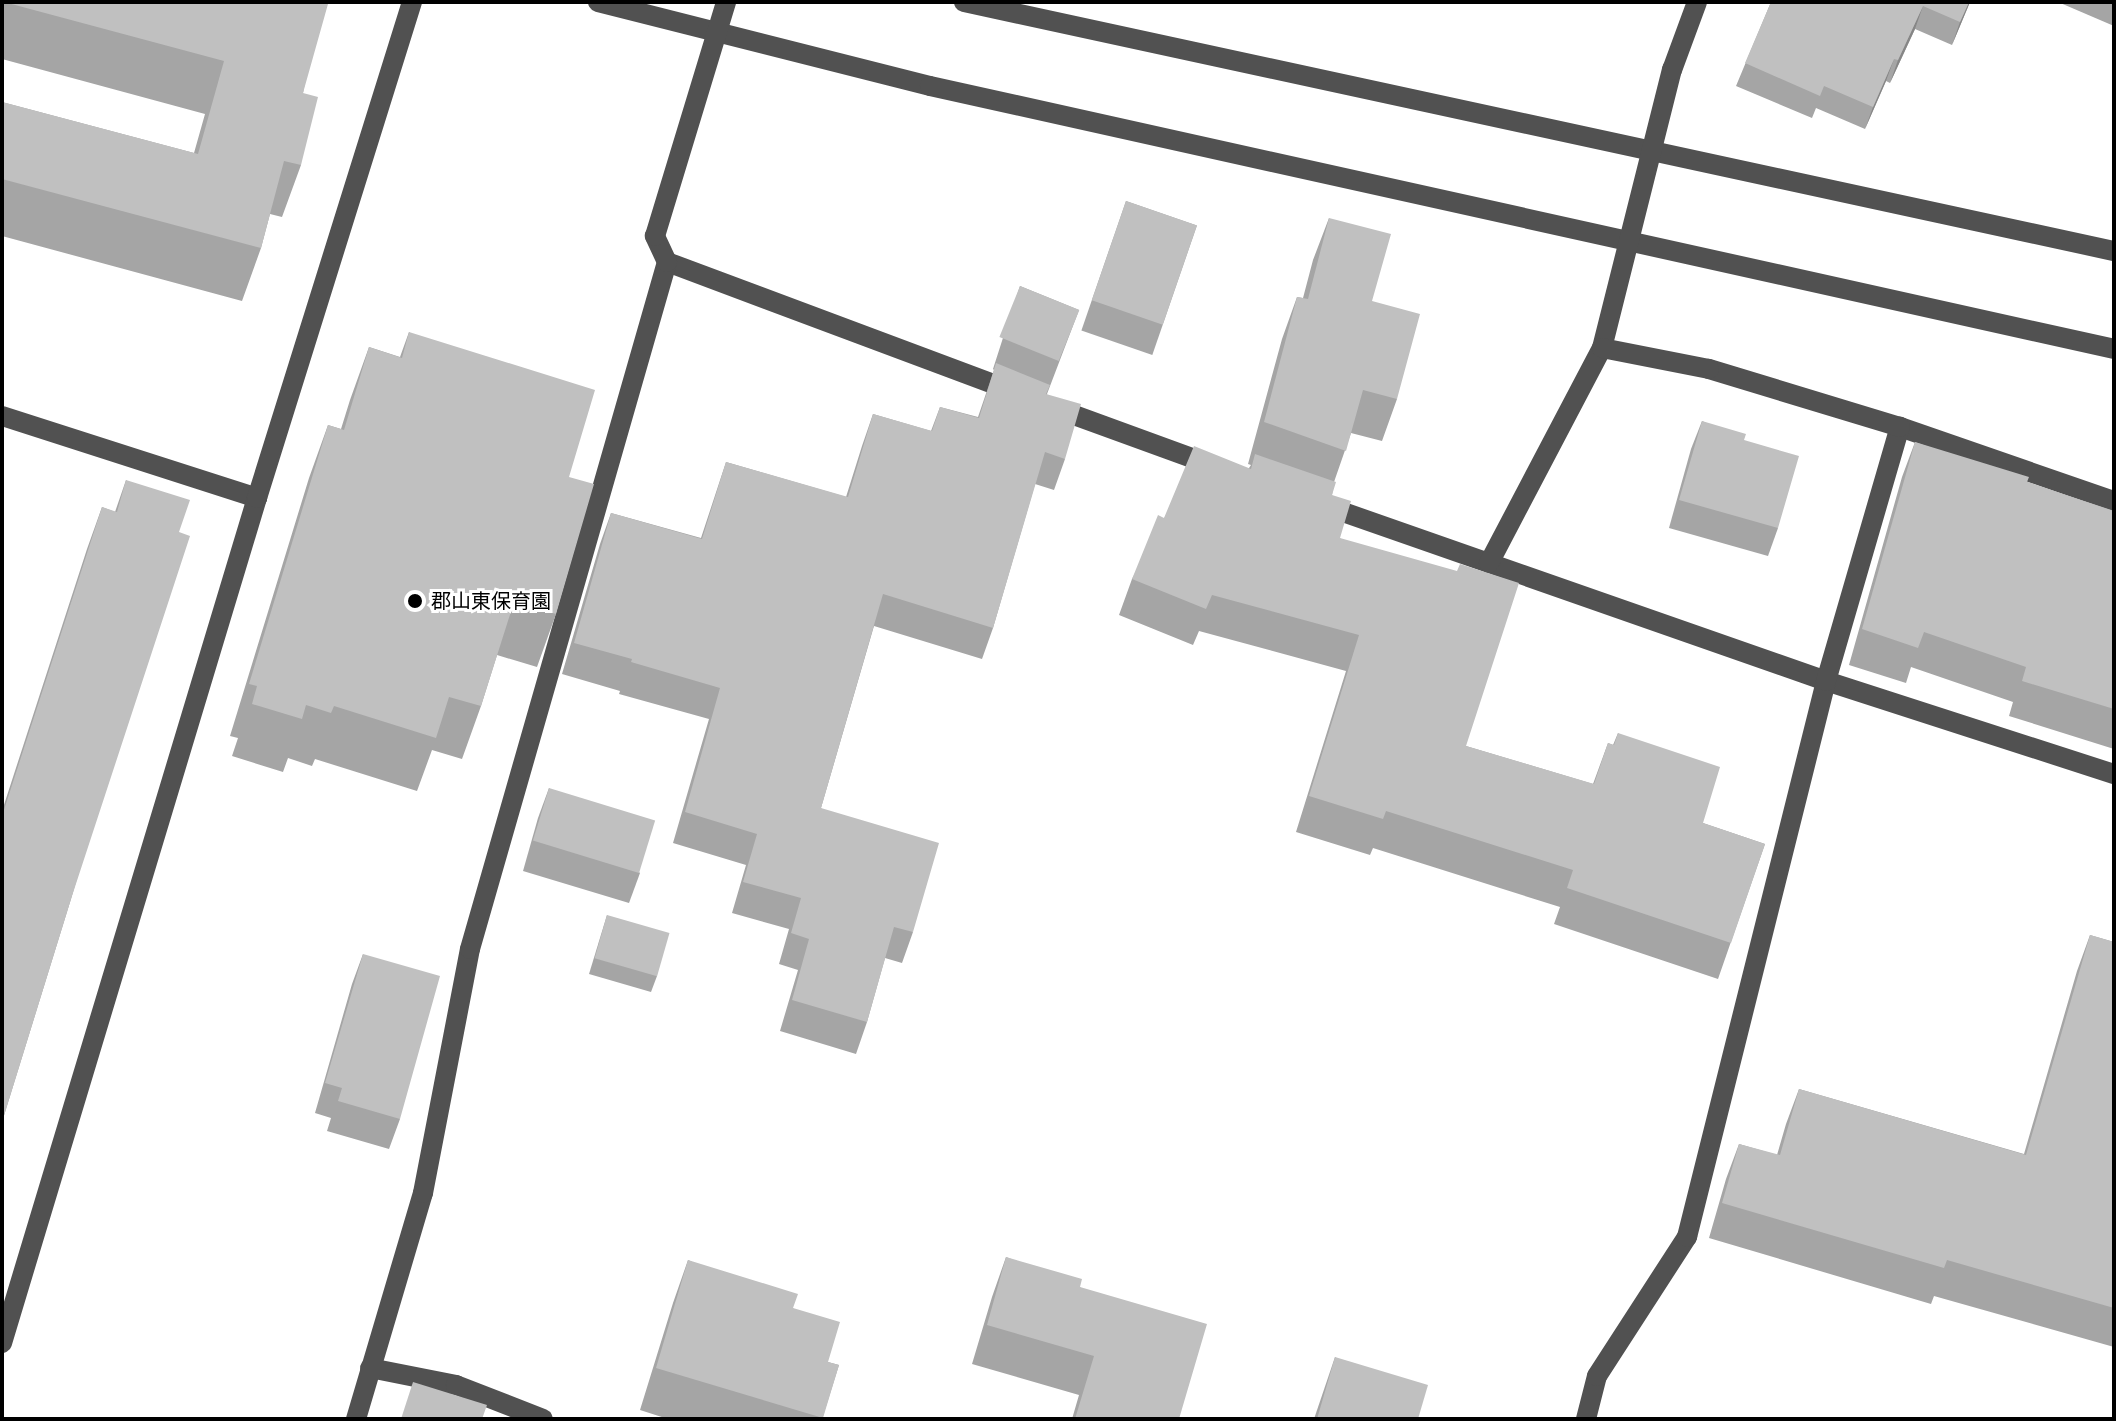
<!DOCTYPE html>
<meta charset="utf-8">
<style>
body{margin:0}
#map{position:relative;width:2116px;height:1421px;overflow:hidden;background:#fff;font-family:"DM Sans","Noto Sans JP",sans-serif}
div>[style]{position:absolute}
[style*='--x']{left:calc(var(--x)*1px);top:calc(var(--y)*1px);width:calc(var(--w)*1px);rotate:calc(var(--a)*1deg)}
.minor>*{height:20px;margin:-10px;padding:0 10px;transform-origin:10px;border-radius:10px;background:#515151}
.wall>*{inset:0;background:#a5a5a5;transform-origin:0 0}
.shaded-wall>*{inset:0;background:#868686}
.building>*{inset:0;background:#c0c0c0;transform-origin:0 0}
.dots>*{width:22px;height:22px;translate:-50% -50%;box-sizing:border-box;border:4px solid #fff;border-radius:50%}
span{translate:-50% -50%;white-space:nowrap;text-align:center;line-height:1.15;-webkit-text-stroke:6px #fff;paint-order:stroke}
.poi-label{font-size:20px;color:#000}
.left{translate:0 -50%;text-align:left}
.frame{position:absolute;inset:0;border:4px solid #000;pointer-events:none}
</style>
<div id="map">
<div class="minor">
<i style="--x:598;--y:2;--w:342;--a:14.2"></i>
<i style="--x:930;--y:86;--w:1213;--a:12.52"></i>
<i style="--x:964;--y:2;--w:1177;--a:12.22"></i>
<i style="--x:667;--y:262;--w:371;--a:20.5"></i>
<i style="--x:1052;--y:407;--w:172;--a:20"></i>
<i style="--x:2;--y:416;--w:268;--a:17.8"></i>
<i style="--x:1900;--y:427;--w:226;--a:19.1"></i>
<i style="--x:1323;--y:505;--w:533;--a:19.28"></i>
<i style="--x:1826;--y:681;--w:303;--a:17.9"></i>
<i style="--x:1489;--y:563;--w:243;--a:-62.3"></i>
<i style="--x:1602;--y:348;--w:287;--a:-75.9"></i>
<i style="--x:1672;--y:70;--w:72;--a:-69.8"></i>
<i style="--x:2;--y:1343;--w:883;--a:-73.21"></i>
<i style="--x:257;--y:498;--w:520;--a:-72.65"></i>
<i style="--x:370;--y:1368;--w:88;--a:11.2"></i>
<i style="--x:456;--y:1385;--w:93;--a:21.3"></i>
<i style="--x:356;--y:1419;--w:236;--a:-73.5"></i>
<i style="--x:423;--y:1193;--w:248;--a:-79.1"></i>
<i style="--x:470;--y:949;--w:715;--a:-74"></i>
<i style="--x:667;--y:262;--w:29;--a:-115"></i>
<i style="--x:655;--y:236;--w:245;--a:-73.1"></i>
<i style="--x:1586;--y:1419;--w:44;--a:-75.7"></i>
<i style="--x:1597;--y:1376;--w:166;--a:-57.1"></i>
<i style="--x:1687;--y:1237;--w:573;--a:-75.96"></i>
<i style="--x:1826;--y:681;--w:265;--a:-73.8"></i>
<i style="--x:1900;--y:427;--w:200;--a:-163.1"></i>
<i style="--x:1709;--y:369;--w:109;--a:-168.9"></i>
</div>
<div class="wall">
<i style="clip-path:polygon(2px 2px,321px 2px,303px 93px,301px 165px,282px 217px,270px 214px,261px 248px,242px 301px,2px 236px,2px 102px,194px 153px,205px 114px,2px 59px)"></i>
<i style="clip-path:polygon(1771px 2px,1970px 2px,1952px 45px,1915px 29px,1890px 83px,1886px 81px,1865px 129px,1816px 108px,1812px 118px,1736px 86px)"></i>
<i style="clip-path:polygon(2058px 2px,2114px 2px,2114px 26px)"></i>
<i style="left:1126px;top:201px;width:75px;height:137px;rotate:19deg"></i>
<i style="clip-path:polygon(1329px 218px,1372px 301px,1397px 399px,1382px 441px,1351px 433px,1334px 482px,1332px 495px,1340px 538px,1466px 746px,1593px 784px,1608px 743px,1613px 745px,1618px 733px,1703px 823px,1765px 844px,1718px 979px,1554px 924px,1560px 907px,1373px 848px,1370px 855px,1296px 832px,1346px 671px,1199px 631px,1193px 645px,1119px 615px,1132px 579px,1164px 518px,1249px 468px,1251px 465px,1248px 464px,1282px 339px,1297px 297px,1303px 298px,1313px 260px)"></i>
<i style="clip-path:polygon(1020px 286px,1079px 310px,1047px 394px,1065px 459px,1054px 490px,1035px 484px,993px 628px,982px 659px,874px 626px,821px 808px,913px 932px,902px 963px,885px 958px,867px 1022px,856px 1054px,780px 1031px,798px 970px,779px 964px,789px 929px,732px 913px,746px 865px,673px 843px,709px 719px,619px 694px,620px 691px,562px 674px,600px 544px,611px 513px,701px 538px,726px 462px,846px 497px,862px 446px,873px 414px,931px 431px,940px 407px,978px 417px,994px 370px,993px 369px,1010px 316px)"></i>
<i style="clip-path:polygon(409px 332px,569px 477px,556px 614px,537px 667px,497px 655px,481px 706px,462px 759px,432px 750px,417px 791px,315px 759px,312px 766px,288px 758px,283px 772px,232px 756px,238px 738px,230px 736px,309px 478px,328px 425px,341px 429px,350px 400px,369px 347px,400px 357px)"></i>
<i style="clip-path:polygon(1702px 421px,1744px 440px,1778px 528px,1768px 556px,1669px 528px,1691px 449px)"></i>
<i style="clip-path:polygon(1915px 442px,2027px 482px,2114px 511px,2114px 749px,2009px 716px,2013px 702px,1911px 667px,1906px 683px,1849px 665px,1902px 477px)"></i>
<i style="clip-path:polygon(126px 480px,179px 532px,71px 899px,2px 1122px,2px 811px,87px 549px,102px 507px,115px 512px)"></i>
<i style="clip-path:polygon(549px 788px,640px 873px,629px 903px,523px 871px,538px 818px)"></i>
<i style="clip-path:polygon(607px 915px,657px 976px,651px 992px,589px 974px)"></i>
<i style="clip-path:polygon(2090px 935px,2114px 942px,2114px 1347px,1934px 1296px,1931px 1304px,1709px 1238px,1726px 1179px,1739px 1144px,1777px 1155px,1786px 1124px,1799px 1089px,2024px 1154px,2077px 971px)"></i>
<i style="clip-path:polygon(363px 954px,400px 1119px,389px 1149px,327px 1131px,331px 1118px,315px 1113px,352px 984px)"></i>
<i style="clip-path:polygon(1006px 1257px,1080px 1287px,1179px 1419px,1072px 1419px,1079px 1395px,972px 1364px,992px 1297px)"></i>
<i style="clip-path:polygon(688px 1260px,793px 1308px,828px 1362px,839px 1365px,822px 1419px,668px 1419px,640px 1410px,673px 1303px)"></i>
<i style="clip-path:polygon(1335px 1357px,1418px 1419px,1314px 1419px)"></i>
</div>
<div class="shaded-wall">
<i style="clip-path:polygon(1969px 2px,1970px 2px,1952px 45px,1960px 22px)"></i>
<i style="clip-path:polygon(1923px 6px,1915px 29px,1890px 83px,1898px 60px)"></i>
<i style="clip-path:polygon(1894px 59px,1886px 81px,1865px 129px,1873px 107px)"></i>
</div>
<div class="building">
<i style="clip-path:polygon(4px 2px,321px 2px,328px 4px,303px 93px,318px 97px,301px 165px,284px 161px,261px 248px,2px 179px,2px 102px,198px 154px,224px 61px)"></i>
<i style="clip-path:polygon(1771px 2px,1969px 2px,1960px 22px,1923px 6px,1898px 60px,1894px 59px,1873px 107px,1824px 86px,1820px 96px,1745px 63px)"></i>
<i style="left:1126px;top:201px;width:75px;height:105px;rotate:19deg"></i>
<i style="clip-path:polygon(1329px 218px,1391px 234px,1372px 301px,1420px 314px,1397px 399px,1363px 390px,1346px 451px,1264px 422px,1297px 297px,1308px 299px)"></i>
<i style="left:1020px;top:286px;width:64px;height:55px;rotate:22deg"></i>
<i style="clip-path:polygon(409px 332px,595px 390px,569px 477px,594px 484px,556px 614px,514px 602px,481px 706px,449px 697px,436px 738px,334px 706px,331px 713px,306px 705px,302px 719px,252px 704px,257px 686px,249px 684px,328px 425px,344px 430px,369px 347px,402px 358px)"></i>
<i style="clip-path:polygon(996px 363px,1050px 385px,1046px 394px,1081px 404px,1065px 459px,1045px 452px,993px 628px,883px 594px,821px 808px,939px 843px,913px 932px,894px 927px,867px 1022px,792px 1000px,809px 939px,791px 933px,801px 898px,743px 882px,757px 834px,685px 812px,720px 688px,631px 662px,632px 659px,574px 643px,611px 513px,702px 539px,726px 462px,848px 497px,873px 414px,932px 431px,940px 407px,979px 418px)"></i>
<i style="clip-path:polygon(1702px 421px,1746px 434px,1744px 440px,1799px 456px,1778px 528px,1679px 500px)"></i>
<i style="clip-path:polygon(1915px 442px,2029px 477px,2027px 482px,2114px 511px,2114px 709px,2022px 681px,2026px 667px,1924px 632px,1918px 648px,1862px 629px)"></i>
<i style="clip-path:polygon(1194px 446px,1251px 469px,1255px 454px,1336px 482px,1332px 495px,1351px 501px,1340px 538px,1457px 571px,1460px 564px,1519px 583px,1466px 746px,1594px 784px,1608px 743px,1614px 745px,1618px 733px,1720px 767px,1703px 823px,1765px 844px,1731px 943px,1567px 888px,1573px 870px,1386px 811px,1383px 819px,1309px 796px,1359px 635px,1212px 595px,1206px 609px,1132px 579px,1158px 515px,1164px 518px)"></i>
<i style="clip-path:polygon(126px 480px,190px 500px,179px 532px,190px 536px,71px 899px,2px 1122px,2px 816px,102px 507px,117px 512px)"></i>
<i style="left:549px;top:788px;width:111px;height:55px;rotate:17deg"></i>
<i style="left:607px;top:915px;width:65px;height:45px;rotate:16deg"></i>
<i style="clip-path:polygon(2090px 935px,2114px 942px,2114px 1308px,1947px 1260px,1944px 1268px,1722px 1203px,1739px 1144px,1780px 1155px,1799px 1089px,2026px 1155px)"></i>
<i style="clip-path:polygon(363px 954px,440px 976px,400px 1119px,338px 1101px,342px 1088px,325px 1083px)"></i>
<i style="clip-path:polygon(1006px 1257px,1082px 1279px,1080px 1287px,1207px 1324px,1179px 1419px,1075px 1419px,1094px 1356px,987px 1325px)"></i>
<i style="clip-path:polygon(688px 1260px,798px 1294px,793px 1308px,840px 1322px,828px 1362px,839px 1365px,823px 1418px,656px 1368px)"></i>
<i style="clip-path:polygon(1335px 1357px,1428px 1385px,1418px 1419px,1317px 1419px)"></i>
<i style="clip-path:polygon(413px 1382px,487px 1405px,482px 1419px,401px 1419px)"></i>
</div>
<div class="dots">
<i style="left:415px;top:601px;background:#000"></i>
</div>
<div class="poi-label">
<span class="left" style="left:431px;top:601px">郡山東保育園</span>
</div>
<div class="frame"></div>
</div>
